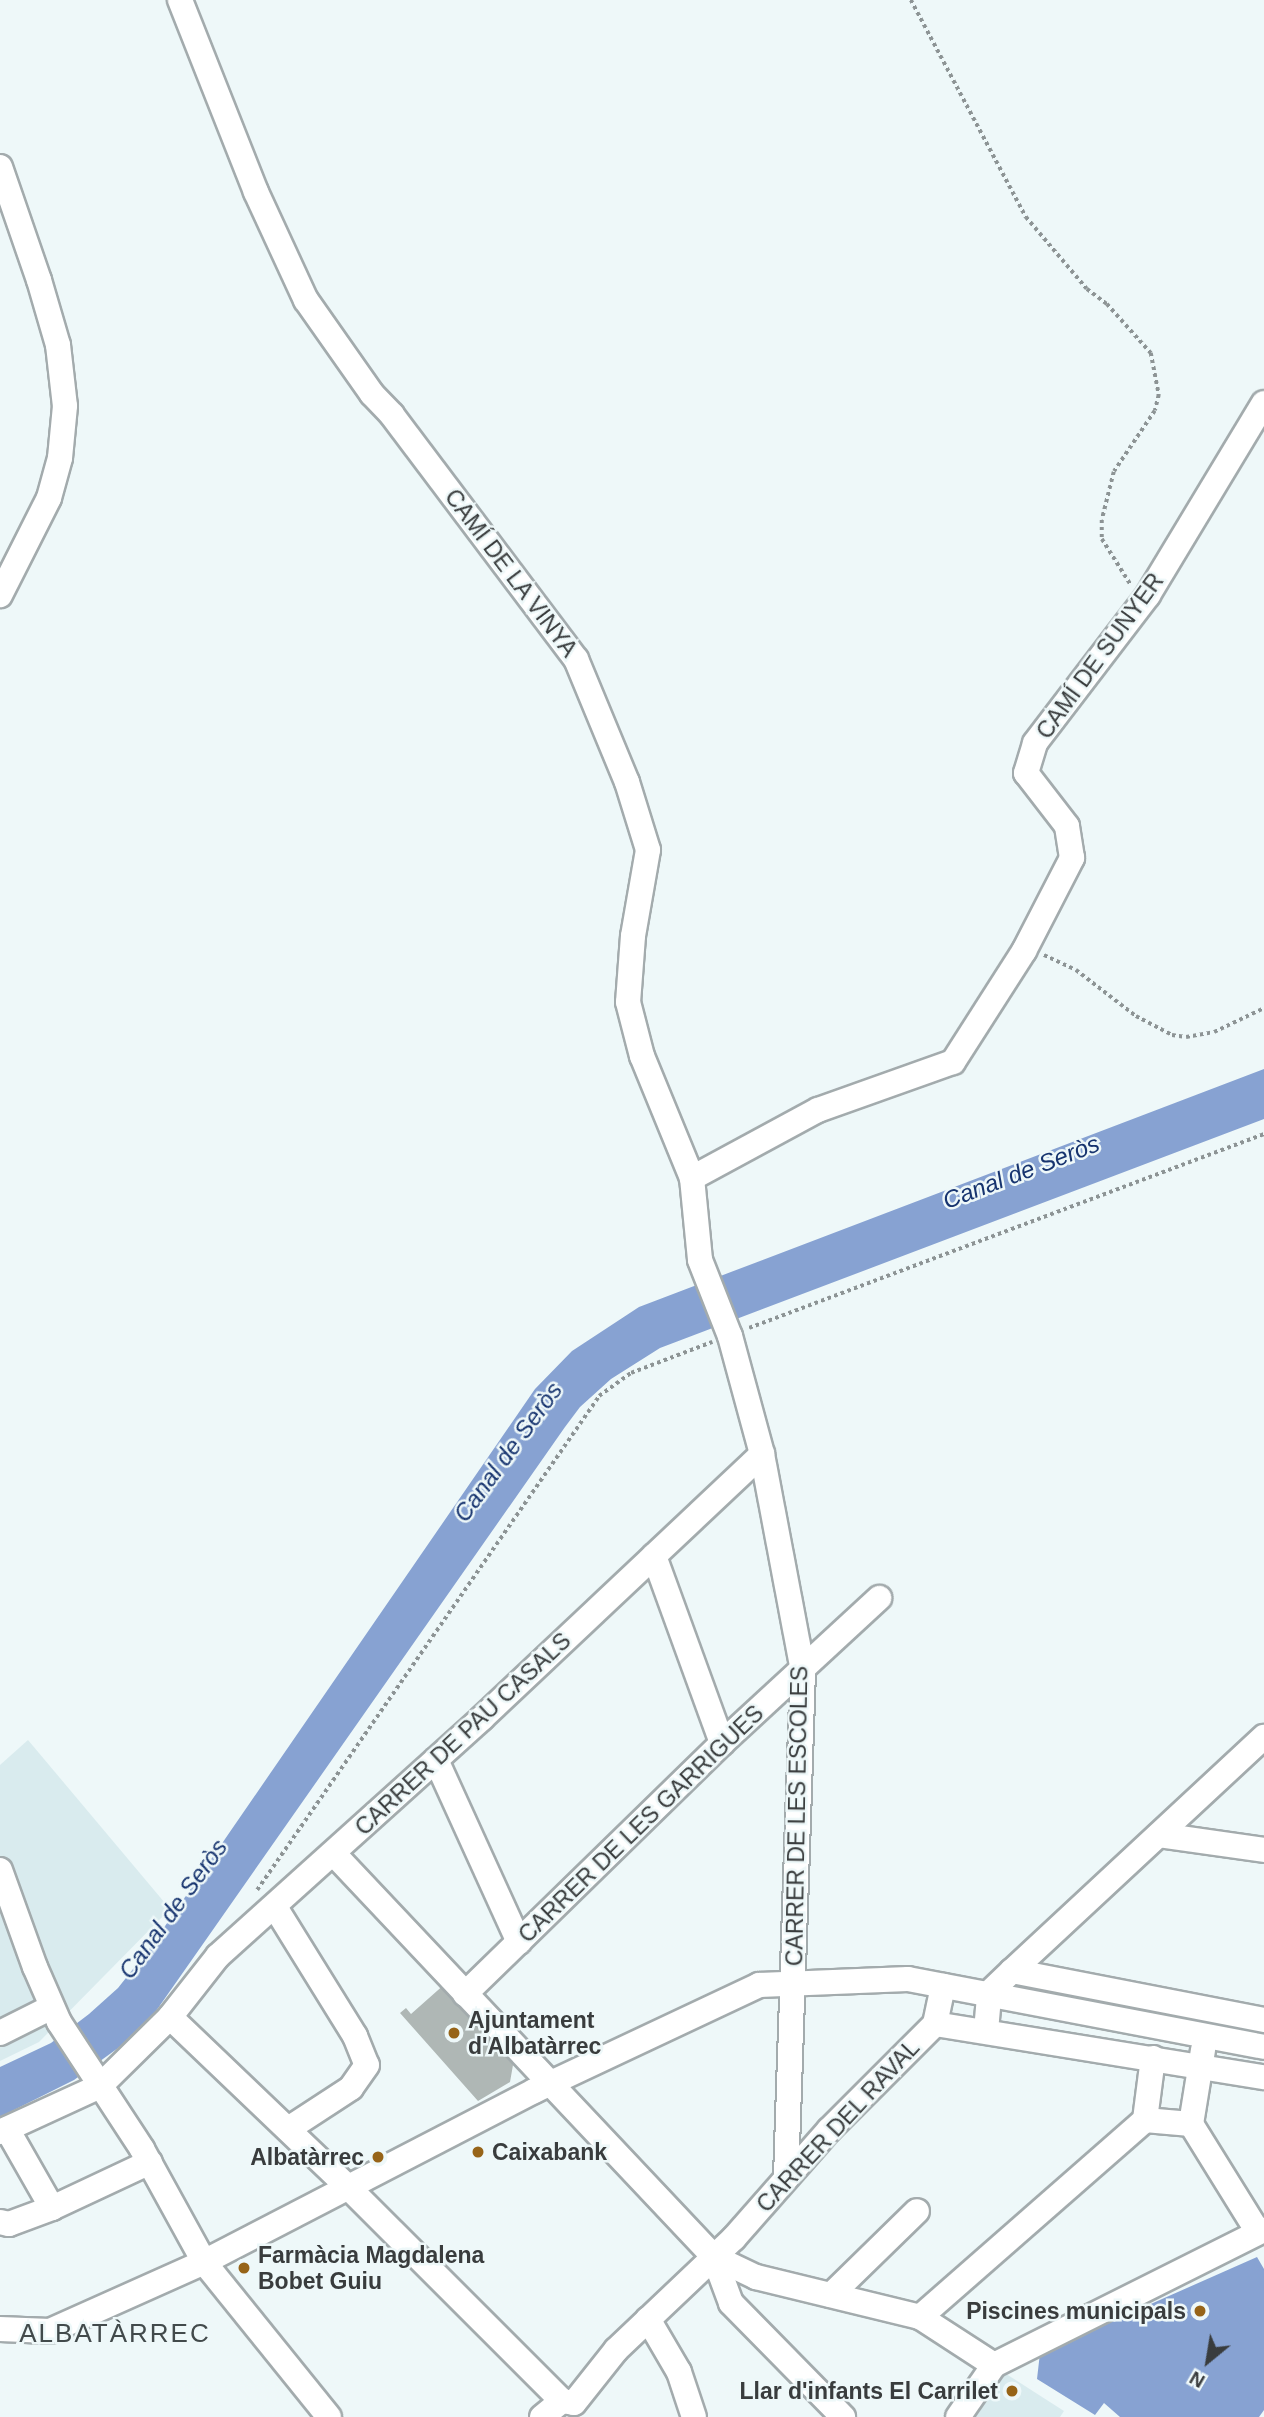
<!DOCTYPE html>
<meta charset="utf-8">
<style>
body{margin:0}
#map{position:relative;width:1264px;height:2417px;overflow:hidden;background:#eef8f9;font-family:Helvetica,sans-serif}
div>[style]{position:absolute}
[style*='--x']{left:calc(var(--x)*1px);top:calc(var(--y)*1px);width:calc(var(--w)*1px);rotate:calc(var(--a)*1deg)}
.built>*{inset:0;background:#d9ebee}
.water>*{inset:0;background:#87a2d2}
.building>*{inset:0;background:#afb7b5}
.path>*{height:3.5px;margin-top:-1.75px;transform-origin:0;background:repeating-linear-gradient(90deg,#8d9495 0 3.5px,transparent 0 7px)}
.roads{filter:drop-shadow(2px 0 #a3abad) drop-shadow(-2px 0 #a3abad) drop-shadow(0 2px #a3abad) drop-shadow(0 -2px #a3abad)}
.minor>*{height:24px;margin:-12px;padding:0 12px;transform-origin:12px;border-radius:12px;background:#fff}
.dots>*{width:19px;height:19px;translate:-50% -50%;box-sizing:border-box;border:4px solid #eef8f9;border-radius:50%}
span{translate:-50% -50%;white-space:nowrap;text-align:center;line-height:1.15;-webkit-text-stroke:5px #eef8f9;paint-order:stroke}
.street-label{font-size:23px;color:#393c3d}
.poi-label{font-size:23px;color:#393c3d;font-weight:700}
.left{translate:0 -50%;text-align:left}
.right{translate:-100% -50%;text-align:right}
.water-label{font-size:24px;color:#17346f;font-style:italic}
.quarter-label{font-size:26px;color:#424a4b;letter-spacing:2px}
.north{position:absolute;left:1173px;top:2326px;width:70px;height:70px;-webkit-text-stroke:5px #eef8f9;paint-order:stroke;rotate:210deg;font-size:19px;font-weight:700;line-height:28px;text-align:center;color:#393c3d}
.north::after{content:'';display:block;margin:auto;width:24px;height:32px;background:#393c3d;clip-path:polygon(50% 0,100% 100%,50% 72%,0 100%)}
</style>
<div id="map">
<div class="built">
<i style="clip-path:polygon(28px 1740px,170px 1909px,39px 2042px,0 2061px,0 1765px)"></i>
<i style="clip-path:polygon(1003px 2372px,1064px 2411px,1060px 2417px,973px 2417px)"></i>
</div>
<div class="water">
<i style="clip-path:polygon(1264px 1069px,1264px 1119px,660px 1348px,611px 1379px,580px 1407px,565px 1427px,156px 2011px,125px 2043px,74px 2080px,0 2117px,0 2067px,51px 2043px,89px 2014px,118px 1988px,152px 1945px,535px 1389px,572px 1351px,639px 1307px)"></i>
<i style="clip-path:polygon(1257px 2257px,1264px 2269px,1264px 2410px,1259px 2417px,1120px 2417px,1104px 2403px,1095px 2415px,1037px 2379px,1040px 2353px)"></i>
</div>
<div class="building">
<i style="clip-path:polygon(446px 1983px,510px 2056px,513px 2065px,510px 2082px,478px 2101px,400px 2013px,406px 2008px,411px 2014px)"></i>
</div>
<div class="path">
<i style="--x:911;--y:0;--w:246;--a:62.1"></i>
<i style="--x:1026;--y:217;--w:94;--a:49.7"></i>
<i style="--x:1087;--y:289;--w:25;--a:37"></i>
<i style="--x:1107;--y:304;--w:66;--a:48.1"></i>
<i style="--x:1151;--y:353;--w:43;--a:79.2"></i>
<i style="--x:1159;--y:395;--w:16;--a:104"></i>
<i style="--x:1155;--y:411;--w:73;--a:123.9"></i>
<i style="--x:1114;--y:472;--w:49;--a:104"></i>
<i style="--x:1102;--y:520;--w:19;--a:90"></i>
<i style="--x:1102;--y:539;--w:54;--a:57.8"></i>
<i style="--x:1044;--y:955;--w:35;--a:25"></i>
<i style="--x:1076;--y:970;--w:76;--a:37.5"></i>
<i style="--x:1136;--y:1016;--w:41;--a:27.8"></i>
<i style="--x:1172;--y:1035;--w:14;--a:8"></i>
<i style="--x:1186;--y:1037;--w:28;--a:-10"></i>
<i style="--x:1214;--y:1032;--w:55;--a:-25.6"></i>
<i style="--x:749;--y:1328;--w:550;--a:-20.64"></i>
<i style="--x:257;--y:1890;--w:601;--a:-55.3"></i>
<i style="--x:599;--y:1396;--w:39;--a:-36"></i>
<i style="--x:631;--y:1373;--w:87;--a:-20.9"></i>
</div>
<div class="roads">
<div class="minor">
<i style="--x:180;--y:0;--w:206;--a:68.4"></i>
<i style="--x:256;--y:192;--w:119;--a:65.2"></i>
<i style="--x:306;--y:300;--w:115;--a:54.9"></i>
<i style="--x:372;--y:394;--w:29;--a:46"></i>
<i style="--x:392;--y:415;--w:306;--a:53"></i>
<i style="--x:576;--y:659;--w:133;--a:67.5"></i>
<i style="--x:627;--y:782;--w:71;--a:72.8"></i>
<i style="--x:648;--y:850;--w:87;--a:99.9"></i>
<i style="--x:633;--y:936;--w:66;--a:94.3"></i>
<i style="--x:628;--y:1002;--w:56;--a:75.5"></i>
<i style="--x:642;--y:1056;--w:132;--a:67.7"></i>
<i style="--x:692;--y:1178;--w:82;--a:84.4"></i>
<i style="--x:700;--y:1260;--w:82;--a:68.5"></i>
<i style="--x:730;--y:1336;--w:122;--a:74.8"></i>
<i style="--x:762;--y:1454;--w:220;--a:79.3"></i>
<i style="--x:803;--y:1670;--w:508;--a:91.92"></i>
<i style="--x:0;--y:167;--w:120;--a:71"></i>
<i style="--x:39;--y:280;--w:68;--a:73.7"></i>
<i style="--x:58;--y:345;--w:61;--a:83.5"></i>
<i style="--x:65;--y:406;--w:52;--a:95.5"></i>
<i style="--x:60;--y:458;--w:41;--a:105.4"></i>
<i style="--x:49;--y:498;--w:109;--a:116.8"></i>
<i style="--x:692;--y:1178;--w:143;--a:-28.4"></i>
<i style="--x:818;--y:1110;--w:143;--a:-19.6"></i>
<i style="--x:953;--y:1062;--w:132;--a:-57.4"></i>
<i style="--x:1024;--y:951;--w:105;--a:-62.7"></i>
<i style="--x:1072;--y:858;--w:32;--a:-99"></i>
<i style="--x:1067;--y:826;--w:67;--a:-127.7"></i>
<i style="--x:1026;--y:773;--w:31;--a:-73"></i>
<i style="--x:1035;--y:743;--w:186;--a:-52.6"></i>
<i style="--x:1148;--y:595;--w:224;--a:-58.9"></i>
<i style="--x:654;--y:1556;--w:199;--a:70"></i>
<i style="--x:436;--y:1760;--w:200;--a:65.5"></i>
<i style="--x:1159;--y:1835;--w:106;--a:8.1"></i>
<i style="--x:334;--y:1854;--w:554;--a:46.68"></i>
<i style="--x:714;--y:2257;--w:47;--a:25.5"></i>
<i style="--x:756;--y:2277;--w:169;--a:13.7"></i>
<i style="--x:920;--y:2317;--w:88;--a:33"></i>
<i style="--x:994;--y:2365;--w:302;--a:-26.6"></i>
<i style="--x:0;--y:1870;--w:103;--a:70.2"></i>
<i style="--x:35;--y:1967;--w:60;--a:66.4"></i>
<i style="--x:59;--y:2022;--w:152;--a:56.8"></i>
<i style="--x:142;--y:2149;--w:129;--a:61.2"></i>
<i style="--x:204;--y:2262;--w:199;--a:51.1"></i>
<i style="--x:275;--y:1907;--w:152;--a:58.2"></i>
<i style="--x:355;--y:2036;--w:31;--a:68"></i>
<i style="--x:367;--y:2065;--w:28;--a:125"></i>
<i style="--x:351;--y:2088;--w:75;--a:146.9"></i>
<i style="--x:1012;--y:1971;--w:344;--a:-42.9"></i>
<i style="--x:465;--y:1994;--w:359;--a:-44.3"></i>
<i style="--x:722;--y:1743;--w:214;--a:-42.7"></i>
<i style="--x:170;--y:2017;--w:248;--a:43.7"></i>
<i style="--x:349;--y:2188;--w:301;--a:45"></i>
<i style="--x:935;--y:2024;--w:333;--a:9.2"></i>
<i style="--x:986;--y:2031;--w:38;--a:-85"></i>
<i style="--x:989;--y:1993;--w:32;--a:-44"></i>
<i style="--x:1012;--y:1971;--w:257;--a:11"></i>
<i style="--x:0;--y:2033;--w:58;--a:-26.6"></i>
<i style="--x:1203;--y:2050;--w:75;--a:99.2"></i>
<i style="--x:1191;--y:2124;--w:127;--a:58.2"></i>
<i style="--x:1153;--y:2058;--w:63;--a:97.4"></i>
<i style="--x:1145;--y:2120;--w:46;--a:5"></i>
<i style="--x:7;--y:2129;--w:91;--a:60.3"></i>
<i style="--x:0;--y:2132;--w:110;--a:-24.7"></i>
<i style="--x:100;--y:2086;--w:98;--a:-44.6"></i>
<i style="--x:170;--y:2017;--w:78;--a:-51.8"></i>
<i style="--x:218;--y:1956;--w:355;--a:-42"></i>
<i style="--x:482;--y:1718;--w:385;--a:-43.3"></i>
<i style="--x:0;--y:2222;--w:9;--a:13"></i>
<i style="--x:9;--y:2224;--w:46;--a:-20.4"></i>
<i style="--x:52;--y:2208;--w:108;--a:-25.1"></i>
<i style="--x:714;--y:2257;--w:49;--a:69.7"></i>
<i style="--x:731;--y:2303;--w:160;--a:45.5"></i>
<i style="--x:831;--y:2295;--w:120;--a:-44.3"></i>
<i style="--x:920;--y:2317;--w:299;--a:-41.2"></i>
<i style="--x:648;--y:2319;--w:61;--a:59.7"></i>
<i style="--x:679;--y:2372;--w:47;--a:71.6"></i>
<i style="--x:0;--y:2329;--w:50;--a:2.3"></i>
<i style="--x:50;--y:2331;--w:169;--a:-24.1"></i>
<i style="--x:204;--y:2262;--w:372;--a:-27.4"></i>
<i style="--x:534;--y:2091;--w:249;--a:-25.2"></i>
<i style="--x:759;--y:1985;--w:149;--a:-2.3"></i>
<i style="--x:908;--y:1979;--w:362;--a:10.8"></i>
<i style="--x:574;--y:2403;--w:68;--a:-51.6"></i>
<i style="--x:616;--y:2350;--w:163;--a:-43.5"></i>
<i style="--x:734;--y:2238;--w:144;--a:-48.7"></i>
<i style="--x:829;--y:2130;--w:150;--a:-45"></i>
<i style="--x:935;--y:2024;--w:39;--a:-78"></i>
<i style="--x:542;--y:2417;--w:26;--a:-39"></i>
<i style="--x:562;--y:2401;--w:12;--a:9"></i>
<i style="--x:958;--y:2417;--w:63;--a:-55.3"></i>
</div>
</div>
<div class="dots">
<i style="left:454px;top:2033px;background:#976418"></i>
<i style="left:478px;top:2152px;background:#976418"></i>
<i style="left:378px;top:2157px;background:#976418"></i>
<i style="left:244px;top:2268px;background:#976418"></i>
<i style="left:1200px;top:2311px;background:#976418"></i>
<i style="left:1012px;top:2391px;background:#976418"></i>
</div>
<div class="street-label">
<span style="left:511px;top:573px;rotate:53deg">CAMÍ DE LA VINYA</span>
<span style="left:1100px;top:656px;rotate:-54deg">CAMÍ DE SUNYER</span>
<span style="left:463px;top:1734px;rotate:-43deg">CARRER DE PAU CASALS</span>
<span style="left:797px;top:1816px;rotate:-89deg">CARRER DE LES ESCOLES</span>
<span style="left:641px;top:1824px;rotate:-44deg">CARRER DE LES GARRIGUES</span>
<span style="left:838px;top:2126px;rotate:-47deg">CARRER DEL RAVAL</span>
</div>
<div class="poi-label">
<span class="left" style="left:468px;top:2033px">Ajuntament<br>d'Albatàrrec</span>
<span class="left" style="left:492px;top:2152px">Caixabank</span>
<span class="right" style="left:364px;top:2157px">Albatàrrec</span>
<span class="left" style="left:258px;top:2268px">Farmàcia Magdalena<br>Bobet Guiu</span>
<span class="right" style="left:1186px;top:2311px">Piscines municipals</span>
<span class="right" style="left:998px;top:2391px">Llar d'infants El Carrilet</span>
</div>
<div class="water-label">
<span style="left:1021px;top:1172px;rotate:-21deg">Canal de Seròs</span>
<span style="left:508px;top:1452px;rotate:-54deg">Canal de Seròs</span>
<span style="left:173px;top:1909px;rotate:-54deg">Canal de Seròs</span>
</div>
<div class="quarter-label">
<span style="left:115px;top:2334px">ALBATÀRREC</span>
</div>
<div class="north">N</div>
</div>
